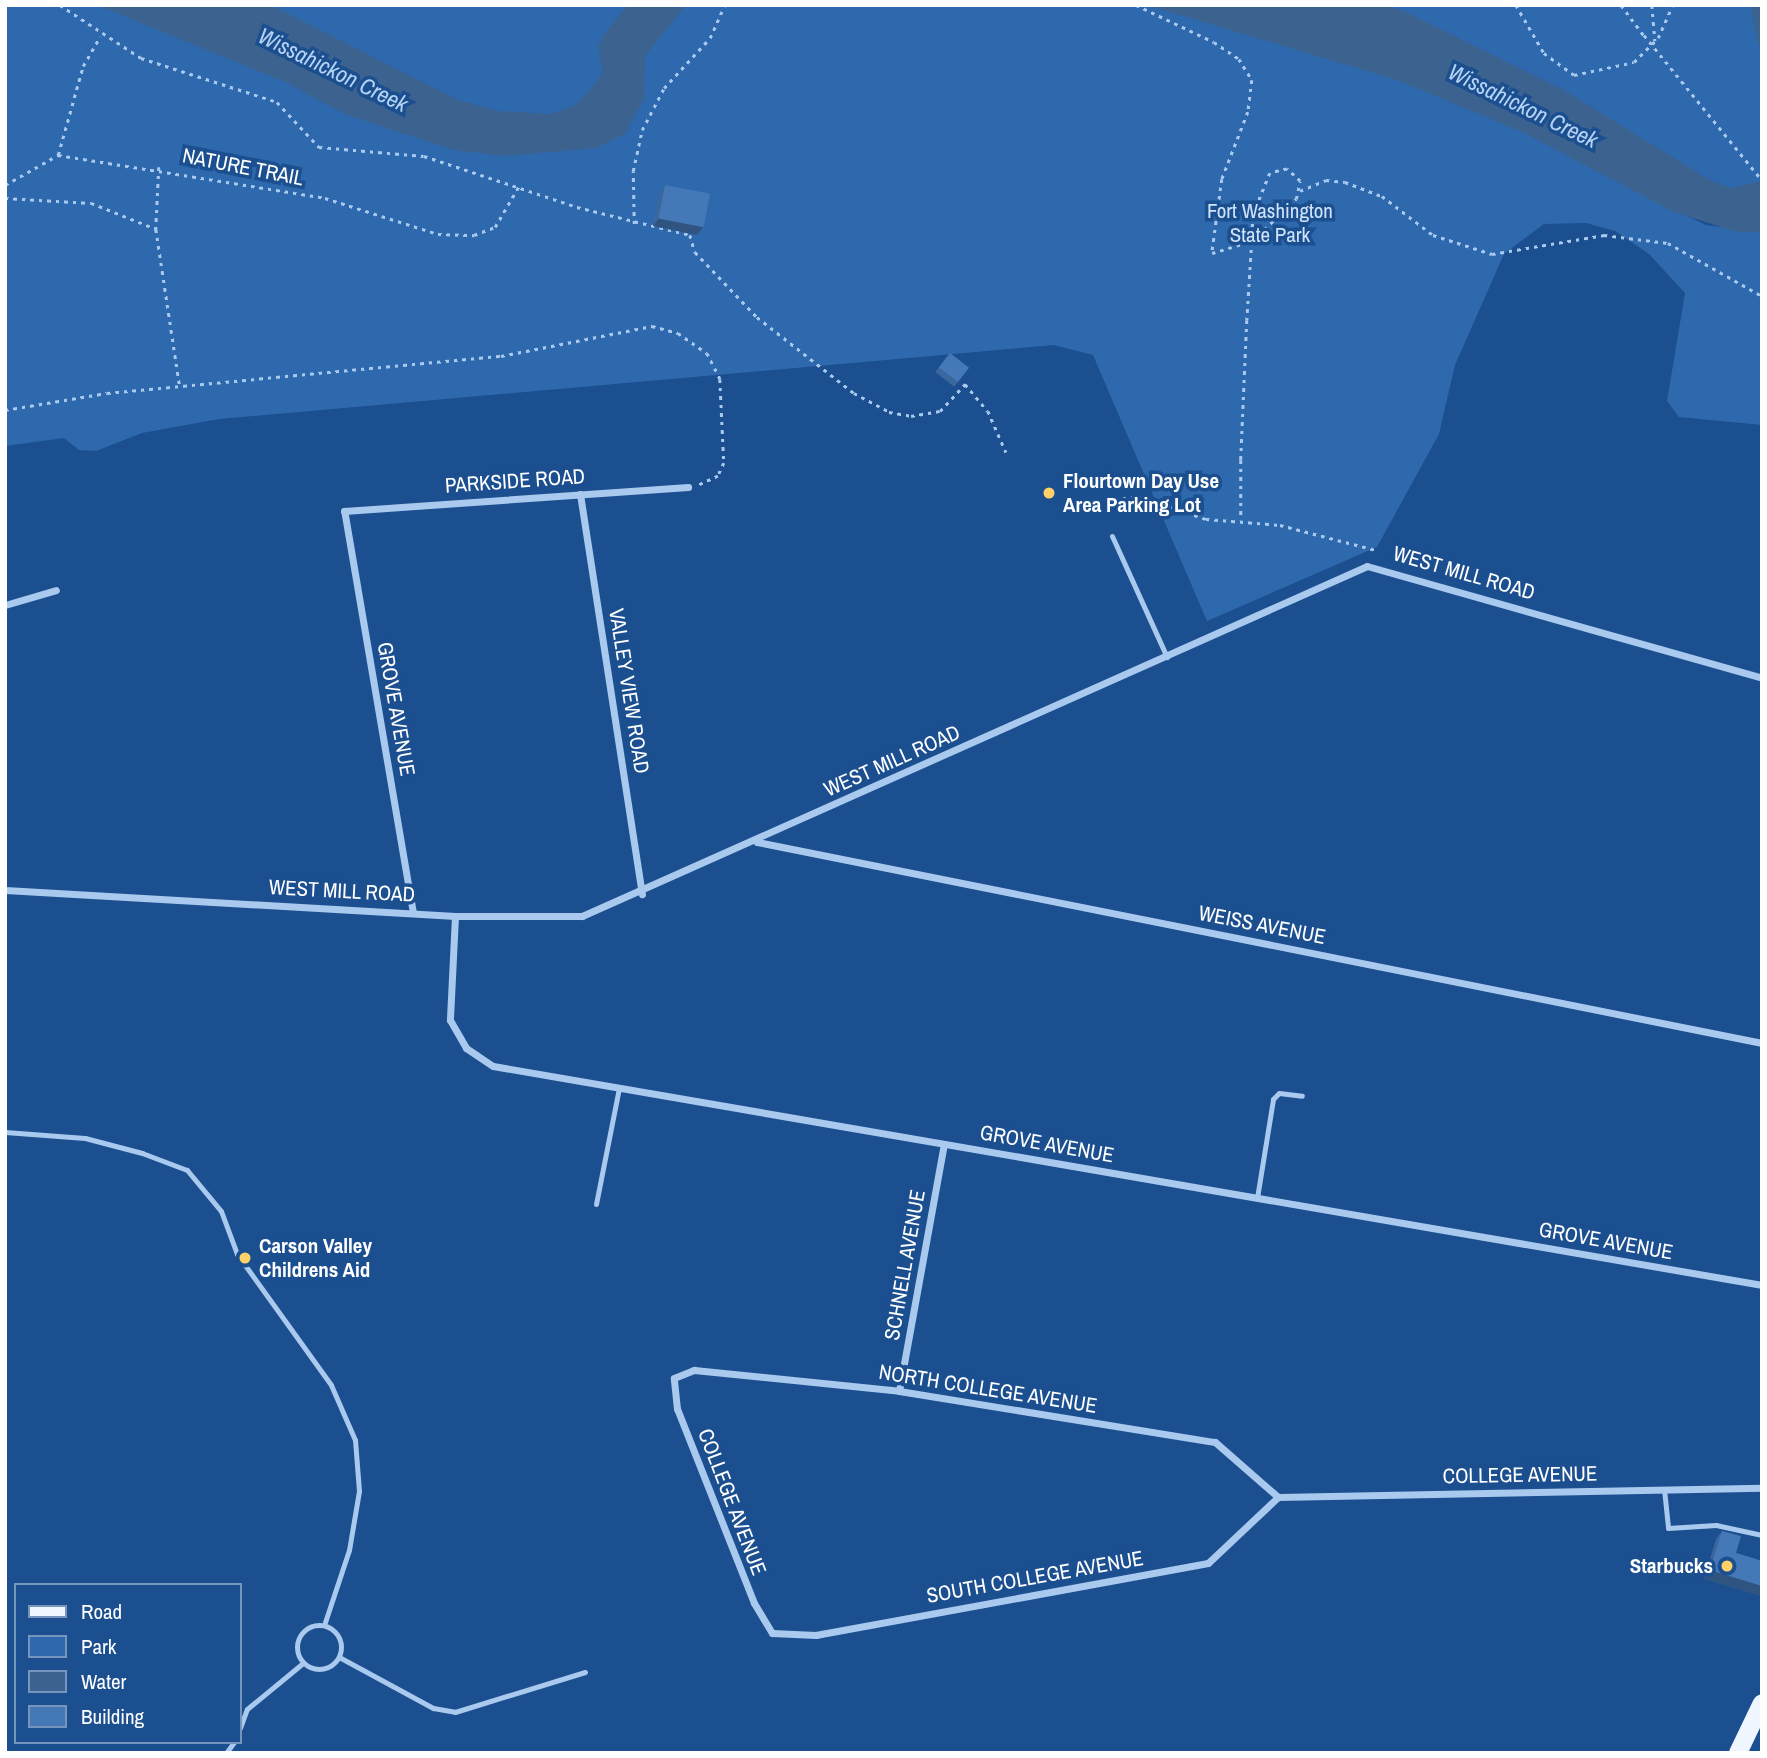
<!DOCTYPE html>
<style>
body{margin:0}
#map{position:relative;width:1767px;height:1758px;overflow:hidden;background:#1b4f8f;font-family:"Archivo Narrow",sans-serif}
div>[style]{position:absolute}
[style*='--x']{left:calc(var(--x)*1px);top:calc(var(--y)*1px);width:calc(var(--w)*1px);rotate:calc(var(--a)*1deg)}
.green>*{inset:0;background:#2e69ad}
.water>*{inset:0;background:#3c6290}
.path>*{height:2.5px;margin-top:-1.25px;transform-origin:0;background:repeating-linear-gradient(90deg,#a9c9ee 0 3.5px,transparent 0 8.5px)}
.service>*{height:5px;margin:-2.5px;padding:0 2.5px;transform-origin:2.5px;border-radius:2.5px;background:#a9c9ee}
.service>.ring{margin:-2.5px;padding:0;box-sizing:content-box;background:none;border:5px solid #a9c9ee;border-radius:50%}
.minor>*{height:7px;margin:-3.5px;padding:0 3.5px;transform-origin:3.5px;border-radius:3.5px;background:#a9c9ee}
.primary>*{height:18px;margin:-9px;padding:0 9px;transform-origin:9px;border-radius:9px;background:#f0f6ff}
.path-bridge>*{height:2.5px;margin-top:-1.25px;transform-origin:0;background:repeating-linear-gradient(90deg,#a9c9ee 0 3.5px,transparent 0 8.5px)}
.wall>*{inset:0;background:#3a679d;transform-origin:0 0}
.shaded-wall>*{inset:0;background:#305480}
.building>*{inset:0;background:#4478b7;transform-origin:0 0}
.dots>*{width:19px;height:19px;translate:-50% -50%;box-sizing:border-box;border:4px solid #1b4f8f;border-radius:50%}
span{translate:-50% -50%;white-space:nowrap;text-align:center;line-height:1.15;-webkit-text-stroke:7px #1b4f8f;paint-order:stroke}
.street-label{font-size:21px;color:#fff}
.park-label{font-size:21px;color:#cfe3fa}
.poi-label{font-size:21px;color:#fff;font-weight:700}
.left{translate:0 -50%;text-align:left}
.right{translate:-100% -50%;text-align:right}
.water-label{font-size:23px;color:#b5d3f5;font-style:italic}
.frame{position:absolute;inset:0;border:7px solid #fff;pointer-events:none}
.legend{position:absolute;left:14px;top:1583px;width:228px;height:161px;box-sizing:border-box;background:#1b4f8f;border:2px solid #7695bc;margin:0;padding:9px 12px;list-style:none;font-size:21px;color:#fff}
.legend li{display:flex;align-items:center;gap:14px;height:35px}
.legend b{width:35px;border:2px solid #7695bc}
</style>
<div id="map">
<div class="green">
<i style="clip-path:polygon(5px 5px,1762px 5px,1762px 215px,1639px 193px,1706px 225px,1762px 232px,1762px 425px,1679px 417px,1667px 401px,1685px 293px,1649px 254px,1615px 231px,1586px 223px,1544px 224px,1504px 254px,1455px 365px,1439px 434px,1377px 547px,1207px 621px,1093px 355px,1054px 345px,219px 419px,142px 433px,96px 451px,79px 450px,64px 438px,5px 446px)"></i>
</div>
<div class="water">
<i style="clip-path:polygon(97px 5px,271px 5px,456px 99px,497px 111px,550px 114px,575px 105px,590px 90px,603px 72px,598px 46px,604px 34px,628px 5px,686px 5px,645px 56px,644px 99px,625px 134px,596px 148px,505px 156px,453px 150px,347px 115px,283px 81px)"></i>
<i style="clip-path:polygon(1147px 5px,1385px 5px,1408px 13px,1564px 90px,1708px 179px,1730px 188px,1762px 181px,1762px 232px,1737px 232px,1674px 212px,1520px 131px,1397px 80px)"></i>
<i style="clip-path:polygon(1750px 5px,1762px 5px,1762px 52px,1757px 39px)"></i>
</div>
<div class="path">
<i style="--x:60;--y:5;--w:97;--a:33.2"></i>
<i style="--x:141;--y:58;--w:143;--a:17.9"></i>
<i style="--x:277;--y:102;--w:62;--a:47"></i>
<i style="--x:319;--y:147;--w:105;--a:4.9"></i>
<i style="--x:424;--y:156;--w:161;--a:18.4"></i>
<i style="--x:577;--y:207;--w:116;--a:13.9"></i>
<i style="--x:690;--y:235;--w:18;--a:74"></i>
<i style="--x:695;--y:252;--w:90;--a:46.4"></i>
<i style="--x:757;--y:317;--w:123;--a:38.1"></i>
<i style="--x:854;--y:393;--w:40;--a:28"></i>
<i style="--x:889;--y:412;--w:22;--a:10"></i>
<i style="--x:911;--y:416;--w:29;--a:-10"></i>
<i style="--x:940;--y:411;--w:37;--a:-47"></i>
<i style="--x:965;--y:384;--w:35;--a:50"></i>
<i style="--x:988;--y:411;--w:45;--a:66.3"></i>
<i style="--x:1136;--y:5;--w:86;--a:25.4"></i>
<i style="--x:1214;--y:42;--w:30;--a:34"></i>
<i style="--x:1239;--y:59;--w:25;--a:58"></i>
<i style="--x:1252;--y:80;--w:32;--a:97"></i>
<i style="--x:1248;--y:112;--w:72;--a:111.2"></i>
<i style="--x:1222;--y:179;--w:75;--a:97.7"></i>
<i style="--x:1212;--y:253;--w:42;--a:-16.7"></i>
<i style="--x:1252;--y:241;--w:61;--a:-43.7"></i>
<i style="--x:1296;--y:199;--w:18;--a:-77"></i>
<i style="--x:1300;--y:181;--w:18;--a:-137"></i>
<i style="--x:1287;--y:169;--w:17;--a:167"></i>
<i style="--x:1270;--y:173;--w:45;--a:112"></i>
<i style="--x:1253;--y:215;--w:26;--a:92"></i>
<i style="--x:1252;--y:241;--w:79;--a:93.6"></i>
<i style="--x:1247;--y:320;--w:140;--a:92.5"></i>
<i style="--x:1241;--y:460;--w:60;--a:90"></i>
<i style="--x:1516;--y:5;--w:56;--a:59.7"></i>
<i style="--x:1544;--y:53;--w:37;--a:36"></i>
<i style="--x:1574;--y:75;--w:61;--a:-12.2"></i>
<i style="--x:1634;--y:62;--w:34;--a:-45"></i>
<i style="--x:1658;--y:38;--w:36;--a:-66"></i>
<i style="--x:1621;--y:5;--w:38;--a:53"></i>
<i style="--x:1652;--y:5;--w:36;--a:85"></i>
<i style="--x:58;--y:155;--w:92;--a:-74.3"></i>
<i style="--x:83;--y:66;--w:34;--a:-60"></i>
<i style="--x:159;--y:167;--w:62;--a:92.8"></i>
<i style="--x:156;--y:229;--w:161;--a:81.4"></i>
<i style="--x:5;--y:185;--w:61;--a:-29.5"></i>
<i style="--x:58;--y:155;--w:270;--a:9.1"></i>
<i style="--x:325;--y:198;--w:119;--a:17.7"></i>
<i style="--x:438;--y:234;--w:36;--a:2"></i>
<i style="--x:474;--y:235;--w:22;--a:-21"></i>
<i style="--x:495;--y:227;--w:48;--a:-59.7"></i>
<i style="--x:1300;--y:191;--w:28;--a:-23"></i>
<i style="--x:1326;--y:180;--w:19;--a:6"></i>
<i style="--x:1345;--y:182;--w:40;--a:21"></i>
<i style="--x:1382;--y:196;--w:64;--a:37.4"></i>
<i style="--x:1433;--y:235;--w:62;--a:17.9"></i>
<i style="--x:1492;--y:254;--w:114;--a:-9.6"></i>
<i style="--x:1604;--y:235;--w:64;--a:7.1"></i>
<i style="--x:1668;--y:243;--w:108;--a:29.4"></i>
<i style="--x:5;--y:198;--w:86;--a:3.3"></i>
<i style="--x:91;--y:203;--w:70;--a:21.8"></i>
<i style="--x:634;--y:224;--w:53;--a:-91.1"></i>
<i style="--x:633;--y:171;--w:42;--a:-77.6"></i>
<i style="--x:642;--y:130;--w:47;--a:-62.4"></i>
<i style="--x:664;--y:88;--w:68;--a:-47.4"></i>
<i style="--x:710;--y:38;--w:36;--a:-66"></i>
<i style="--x:5;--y:410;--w:103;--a:-9.5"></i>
<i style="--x:107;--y:393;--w:396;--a:-5.4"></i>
<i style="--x:501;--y:356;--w:154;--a:-11.2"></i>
<i style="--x:652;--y:326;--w:27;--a:15"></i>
<i style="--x:678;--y:333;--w:35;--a:35"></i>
<i style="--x:707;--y:353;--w:29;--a:63"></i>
<i style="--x:720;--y:379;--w:84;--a:87.3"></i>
<i style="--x:724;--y:463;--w:14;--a:115"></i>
<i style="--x:718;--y:476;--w:21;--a:155"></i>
<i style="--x:1106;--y:501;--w:32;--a:-9"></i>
<i style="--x:1138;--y:496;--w:72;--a:18.7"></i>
<i style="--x:1206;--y:519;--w:74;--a:4.6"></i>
<i style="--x:1280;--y:525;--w:99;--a:14.6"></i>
</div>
<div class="service">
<i style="--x:1112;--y:536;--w:133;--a:65.6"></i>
<i style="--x:5;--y:1132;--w:80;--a:4.3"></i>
<i style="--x:85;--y:1138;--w:59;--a:14.7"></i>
<i style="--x:142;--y:1153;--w:48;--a:20.7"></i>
<i style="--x:187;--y:1170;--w:53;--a:50.3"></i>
<i style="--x:221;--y:1211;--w:46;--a:69.6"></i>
<i style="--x:237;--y:1254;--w:161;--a:54.3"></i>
<i style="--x:331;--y:1385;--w:60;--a:66.4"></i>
<i style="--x:355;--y:1440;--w:51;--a:85.5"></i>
<i style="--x:359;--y:1491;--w:60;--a:99.6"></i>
<i style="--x:349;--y:1550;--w:79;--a:108.4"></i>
<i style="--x:1257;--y:1198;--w:100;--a:-80.8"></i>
<i style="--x:1273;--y:1099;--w:8;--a:-45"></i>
<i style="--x:1279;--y:1093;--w:23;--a:7"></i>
<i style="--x:596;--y:1204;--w:118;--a:-78.8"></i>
<i style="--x:1664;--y:1489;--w:39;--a:84"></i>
<i style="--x:1668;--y:1528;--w:48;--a:-3.6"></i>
<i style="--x:1716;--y:1525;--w:47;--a:12.3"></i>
<i class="ring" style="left:297px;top:1625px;width:39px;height:39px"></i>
<i style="--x:339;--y:1657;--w:107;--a:28.5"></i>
<i style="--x:433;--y:1708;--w:22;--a:10"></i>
<i style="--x:455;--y:1712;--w:136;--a:-17.1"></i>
<i style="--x:240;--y:1728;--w:20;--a:-70"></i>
<i style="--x:247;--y:1709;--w:72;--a:-39.4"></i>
<i style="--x:226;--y:1753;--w:14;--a:-54"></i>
</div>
<div class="minor">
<i style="--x:580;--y:494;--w:405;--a:81.2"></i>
<i style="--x:5;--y:605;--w:53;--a:-16.4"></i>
<i style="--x:757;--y:842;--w:1025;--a:11.31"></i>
<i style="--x:5;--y:890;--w:451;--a:3.3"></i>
<i style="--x:455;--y:916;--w:127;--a:0"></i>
<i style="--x:582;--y:916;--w:859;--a:-24.03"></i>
<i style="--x:1367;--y:566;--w:411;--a:15.8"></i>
<i style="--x:413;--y:913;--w:408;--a:-99.7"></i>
<i style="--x:344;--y:511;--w:345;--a:-4"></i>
<i style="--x:455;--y:916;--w:104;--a:92.8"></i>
<i style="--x:450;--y:1020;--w:32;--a:60"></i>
<i style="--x:466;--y:1048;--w:32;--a:34"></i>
<i style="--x:493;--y:1066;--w:1288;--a:9.79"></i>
<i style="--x:694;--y:1370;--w:206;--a:5.8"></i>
<i style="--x:899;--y:1391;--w:320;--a:9.2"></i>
<i style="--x:1215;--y:1442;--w:84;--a:41.1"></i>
<i style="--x:1278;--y:1497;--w:96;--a:136.7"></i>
<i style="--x:1208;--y:1563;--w:399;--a:169.6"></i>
<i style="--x:816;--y:1635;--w:44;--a:-177.4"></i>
<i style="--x:772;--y:1633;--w:35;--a:-121"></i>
<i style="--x:754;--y:1603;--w:209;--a:-111.6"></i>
<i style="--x:677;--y:1409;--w:31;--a:-96"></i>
<i style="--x:674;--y:1378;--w:22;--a:-22"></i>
<i style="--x:899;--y:1391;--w:251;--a:-79.7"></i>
<i style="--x:1278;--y:1497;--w:484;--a:-1.1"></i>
</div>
<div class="primary">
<i style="--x:1738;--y:1753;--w:55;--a:-64.4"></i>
</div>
<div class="path-bridge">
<i style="--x:1644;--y:35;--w:187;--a:50.9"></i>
</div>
<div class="wall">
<i style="clip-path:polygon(665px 185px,703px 227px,697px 235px,653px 226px,659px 194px)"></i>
<i style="left:950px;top:353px;width:24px;height:24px;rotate:38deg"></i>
<i style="clip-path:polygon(1722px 1531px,1736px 1553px,1762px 1561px,1762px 1596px,1704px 1579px,1716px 1539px)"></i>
</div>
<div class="shaded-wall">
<i style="clip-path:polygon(659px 218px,703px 227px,697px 235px,653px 226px)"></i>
<i style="clip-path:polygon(1710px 1570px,1762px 1586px,1762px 1596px,1704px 1579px)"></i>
</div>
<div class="building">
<i style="left:665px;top:185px;width:46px;height:34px;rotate:11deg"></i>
<i style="left:950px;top:353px;width:24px;height:18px;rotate:38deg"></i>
<i style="clip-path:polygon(1722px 1531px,1741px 1536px,1736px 1553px,1762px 1561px,1762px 1586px,1710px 1570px)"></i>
</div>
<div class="dots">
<i style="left:1049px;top:493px;background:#ffd166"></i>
<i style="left:245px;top:1258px;background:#ffd166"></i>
<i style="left:1727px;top:1566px;background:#ffd166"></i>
</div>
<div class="street-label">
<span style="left:243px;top:167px;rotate:11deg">NATURE TRAIL</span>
<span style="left:515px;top:481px;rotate:-4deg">PARKSIDE ROAD</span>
<span style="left:1464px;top:573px;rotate:16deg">WEST MILL ROAD</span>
<span style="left:629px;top:691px;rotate:81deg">VALLEY VIEW ROAD</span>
<span style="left:396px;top:709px;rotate:80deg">GROVE AVENUE</span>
<span style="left:892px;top:761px;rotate:-24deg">WEST MILL ROAD</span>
<span style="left:342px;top:891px;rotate:3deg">WEST MILL ROAD</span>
<span style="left:1262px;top:925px;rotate:11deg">WEISS AVENUE</span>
<span style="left:1047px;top:1144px;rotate:10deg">GROVE AVENUE</span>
<span style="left:1606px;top:1241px;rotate:10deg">GROVE AVENUE</span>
<span style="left:905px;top:1265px;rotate:-80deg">SCHNELL AVENUE</span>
<span style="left:988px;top:1389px;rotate:9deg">NORTH COLLEGE AVENUE</span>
<span style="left:1520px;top:1475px;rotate:-1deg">COLLEGE AVENUE</span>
<span style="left:732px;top:1502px;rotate:69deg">COLLEGE AVENUE</span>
<span style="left:1035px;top:1577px;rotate:-10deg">SOUTH COLLEGE AVENUE</span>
</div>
<div class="park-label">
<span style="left:1270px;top:223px">Fort Washington<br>State Park</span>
</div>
<div class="poi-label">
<span class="left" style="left:1063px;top:493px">Flourtown Day Use<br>Area Parking Lot</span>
<span class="left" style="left:259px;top:1258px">Carson Valley<br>Childrens Aid</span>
<span class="right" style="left:1713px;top:1566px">Starbucks</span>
</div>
<div class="water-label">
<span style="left:333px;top:70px;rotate:26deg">Wissahickon Creek</span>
<span style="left:1523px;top:106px;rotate:26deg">Wissahickon Creek</span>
</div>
<div class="frame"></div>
<ul class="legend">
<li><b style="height:9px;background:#f0f6ff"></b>Road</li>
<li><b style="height:19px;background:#2e69ad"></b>Park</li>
<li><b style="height:19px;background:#3c6290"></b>Water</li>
<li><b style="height:19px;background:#4478b7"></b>Building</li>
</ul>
</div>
